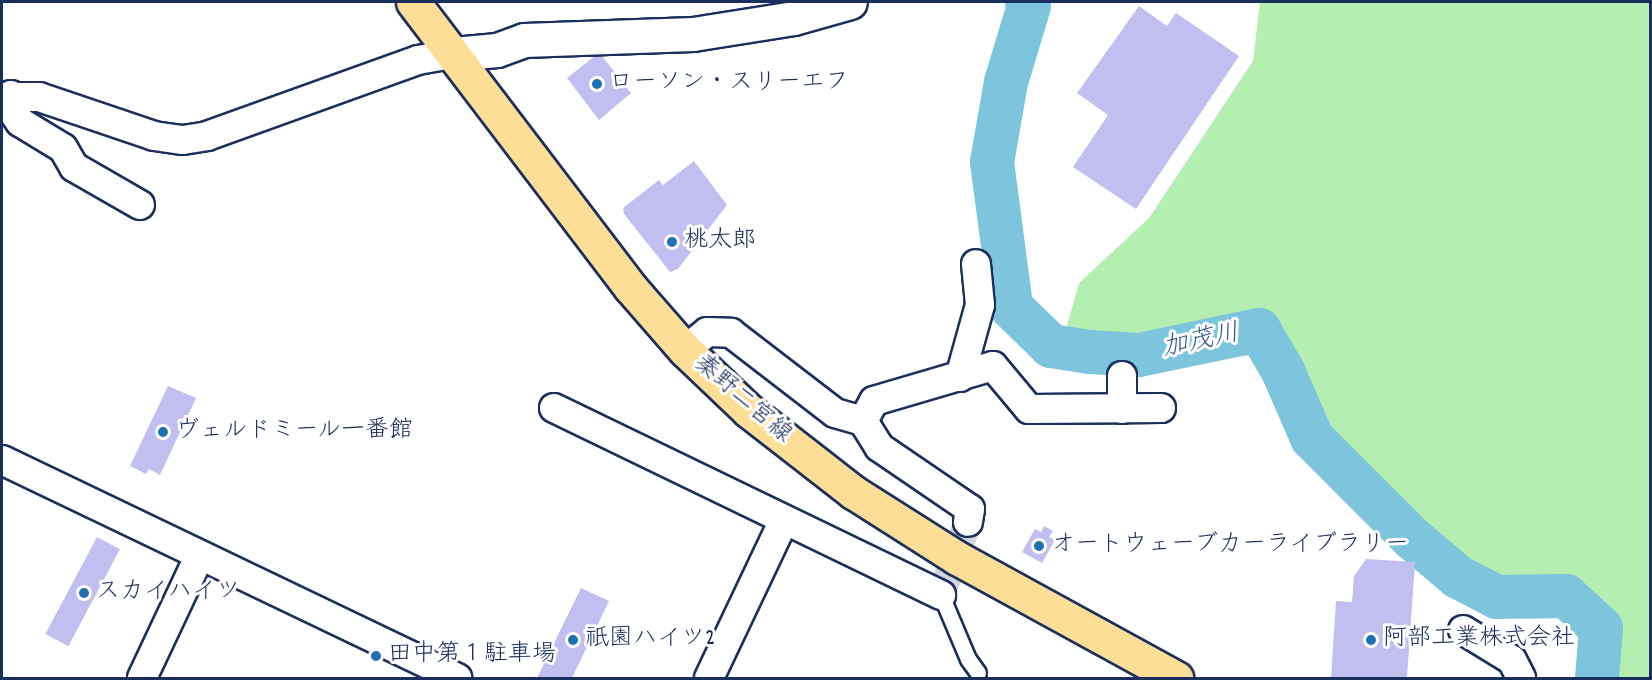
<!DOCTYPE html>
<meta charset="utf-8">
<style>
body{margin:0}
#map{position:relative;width:1652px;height:680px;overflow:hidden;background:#fff;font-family:Dekko,"Klee One",sans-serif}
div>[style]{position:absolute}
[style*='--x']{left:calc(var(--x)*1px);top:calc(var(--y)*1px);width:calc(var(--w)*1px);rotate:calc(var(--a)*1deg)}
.green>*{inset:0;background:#b5eeb1}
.river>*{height:44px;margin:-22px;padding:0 22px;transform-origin:22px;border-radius:22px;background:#7dc4dd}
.building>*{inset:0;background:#c1bef0;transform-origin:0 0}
.minor-tunnel>*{height:28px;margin-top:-14px;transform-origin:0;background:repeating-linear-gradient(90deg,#d1d5df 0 28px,transparent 0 42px)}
.roads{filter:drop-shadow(2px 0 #1b2f5e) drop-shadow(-2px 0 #1b2f5e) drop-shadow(0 2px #1b2f5e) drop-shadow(0 -2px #1b2f5e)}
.service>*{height:15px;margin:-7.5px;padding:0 7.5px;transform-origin:7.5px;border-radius:7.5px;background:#fff}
.minor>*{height:28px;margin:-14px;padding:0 14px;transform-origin:14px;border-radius:14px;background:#fff}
.tertiary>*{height:33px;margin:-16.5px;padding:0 16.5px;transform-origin:16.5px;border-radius:16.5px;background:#fff}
.primary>*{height:33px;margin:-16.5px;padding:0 16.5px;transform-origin:16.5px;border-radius:16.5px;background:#fdde96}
.dots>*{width:16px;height:16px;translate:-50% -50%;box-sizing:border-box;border:3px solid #fff;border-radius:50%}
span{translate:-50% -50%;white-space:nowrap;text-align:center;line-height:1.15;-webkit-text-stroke:6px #fff;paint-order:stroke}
.poi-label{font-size:24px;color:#1b2f5e}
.left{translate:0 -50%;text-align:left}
.street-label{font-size:24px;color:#1b2f5e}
.water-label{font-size:26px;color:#385c84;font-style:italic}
.frame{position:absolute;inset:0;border:3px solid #1b2f5e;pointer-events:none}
</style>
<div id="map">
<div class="green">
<i style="clip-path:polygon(1260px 2px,1650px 2px,1650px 678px,1615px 678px,1611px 645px,1544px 585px,1468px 571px,1253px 355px,1179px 362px,1120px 358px,1088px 343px,1067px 325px,1079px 283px,1149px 218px,1253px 61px)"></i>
</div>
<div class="river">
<i style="--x:1027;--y:2;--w:4;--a:63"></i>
<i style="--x:1029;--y:6;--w:79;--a:106.8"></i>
<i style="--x:1006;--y:82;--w:81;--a:99.9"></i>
<i style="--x:992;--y:162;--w:146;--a:82.5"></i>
<i style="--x:1011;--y:307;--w:56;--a:44.3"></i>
<i style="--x:1051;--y:346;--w:39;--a:9"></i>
<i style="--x:1090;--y:352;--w:49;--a:3.5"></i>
<i style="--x:1139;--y:355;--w:123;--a:-11.8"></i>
<i style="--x:1259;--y:330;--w:48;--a:59.7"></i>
<i style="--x:1283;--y:371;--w:73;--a:66.6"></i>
<i style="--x:1312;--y:438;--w:141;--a:45"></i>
<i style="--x:1412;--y:538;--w:60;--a:40.3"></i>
<i style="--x:1458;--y:577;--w:44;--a:27.1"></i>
<i style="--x:1497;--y:597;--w:69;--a:-0.8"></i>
<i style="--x:1566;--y:596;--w:47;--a:42.4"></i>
<i style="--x:1601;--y:628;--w:50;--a:94.6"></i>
</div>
<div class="building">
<i style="clip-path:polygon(1139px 6px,1167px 26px,1176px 13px,1239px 56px,1136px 209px,1073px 167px,1108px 115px,1077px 93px)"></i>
<i style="clip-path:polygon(596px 55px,602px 56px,631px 93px,599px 120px,567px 78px)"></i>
<i style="clip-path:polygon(694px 161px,727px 205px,678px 269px,670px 272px,624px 214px,623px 208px,659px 180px,663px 185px)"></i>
<i style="clip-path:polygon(168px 386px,196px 398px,160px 475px,149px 469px,146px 474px,130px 466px)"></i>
<i style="clip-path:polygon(1044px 526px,1053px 531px,1049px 537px,1055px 540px,1042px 563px,1022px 552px,1035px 529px,1041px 532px)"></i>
<i style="left:97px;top:537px;width:26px;height:110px;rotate:28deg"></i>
<i style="clip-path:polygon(1366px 559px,1415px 562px,1407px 678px,1331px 678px,1336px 601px,1352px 602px,1354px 576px)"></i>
<i style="clip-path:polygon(581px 588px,609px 601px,572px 678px,537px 678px)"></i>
</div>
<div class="minor-tunnel">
<i style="--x:941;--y:595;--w:78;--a:-69.7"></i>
</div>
<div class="roads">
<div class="service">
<i style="--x:941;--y:595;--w:69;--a:67.1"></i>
<i style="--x:968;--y:659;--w:17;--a:54"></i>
</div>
<div class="minor">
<i style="--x:11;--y:95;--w:14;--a:90"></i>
<i style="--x:11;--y:109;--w:16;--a:55"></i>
<i style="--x:20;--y:122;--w:50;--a:31.2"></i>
<i style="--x:63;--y:148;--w:22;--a:60"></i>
<i style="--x:74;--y:167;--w:76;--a:29.9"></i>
<i style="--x:2;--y:97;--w:37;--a:0"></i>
<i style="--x:39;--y:97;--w:121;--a:18.7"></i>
<i style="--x:154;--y:136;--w:29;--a:8"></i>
<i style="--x:183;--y:140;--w:24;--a:-9"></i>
<i style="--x:207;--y:136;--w:224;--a:-19.8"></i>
<i style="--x:418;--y:60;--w:36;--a:-10"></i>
<i style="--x:685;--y:350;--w:28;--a:-39"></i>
<i style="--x:707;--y:332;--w:24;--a:2"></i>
<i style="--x:731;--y:333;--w:131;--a:37.6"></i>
<i style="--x:835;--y:413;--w:29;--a:16"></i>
<i style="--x:863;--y:421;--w:31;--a:58"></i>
<i style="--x:879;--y:447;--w:110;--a:34.3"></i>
<i style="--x:970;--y:509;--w:13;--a:99"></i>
<i style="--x:960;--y:377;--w:75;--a:-74.5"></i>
<i style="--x:980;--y:305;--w:41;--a:-95.6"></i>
<i style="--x:554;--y:408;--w:430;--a:25.8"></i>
<i style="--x:1122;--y:409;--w:33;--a:-90"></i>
<i style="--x:863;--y:421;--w:23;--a:-61"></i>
<i style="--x:874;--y:401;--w:124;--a:-16.4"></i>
<i style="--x:993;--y:366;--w:56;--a:50.1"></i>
<i style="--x:1029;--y:409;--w:132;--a:-0.4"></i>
<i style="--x:2;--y:460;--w:505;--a:25.6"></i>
<i style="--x:1463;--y:630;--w:57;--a:31.5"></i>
<i style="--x:1512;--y:660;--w:20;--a:63"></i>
<i style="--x:142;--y:678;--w:136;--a:-64.8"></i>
<i style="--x:709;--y:678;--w:175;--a:-64.6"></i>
</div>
<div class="tertiary">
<i style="--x:453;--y:54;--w:44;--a:-5.2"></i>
<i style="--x:497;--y:50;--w:29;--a:-20"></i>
<i style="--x:524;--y:40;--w:169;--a:-2"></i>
<i style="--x:693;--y:34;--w:102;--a:-9"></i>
<i style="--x:794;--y:18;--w:58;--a:-15.9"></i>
</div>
<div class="primary">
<i style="--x:413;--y:2;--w:358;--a:52.7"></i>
<i style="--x:630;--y:287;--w:84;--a:48.9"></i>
<i style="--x:685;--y:350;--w:88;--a:43.6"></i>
<i style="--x:749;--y:411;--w:132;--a:37.9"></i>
<i style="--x:853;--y:492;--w:123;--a:32.4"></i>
<i style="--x:957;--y:558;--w:250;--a:28.7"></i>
</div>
</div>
<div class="dots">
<i style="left:597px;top:84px;background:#1f6fb2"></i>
<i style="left:672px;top:242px;background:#1f6fb2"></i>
<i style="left:163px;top:432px;background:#1f6fb2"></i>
<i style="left:1039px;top:546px;background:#1f6fb2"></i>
<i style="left:84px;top:593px;background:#1f6fb2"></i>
<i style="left:573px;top:640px;background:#1f6fb2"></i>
<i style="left:1371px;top:640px;background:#1f6fb2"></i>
<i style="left:376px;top:656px;background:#1f6fb2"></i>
</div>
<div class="poi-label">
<span class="left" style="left:609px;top:84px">ローソン・スリーエフ</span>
<span class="left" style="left:684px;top:242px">桃太郎</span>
<span class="left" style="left:175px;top:432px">ヴェルドミール一番館</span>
<span class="left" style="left:1051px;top:546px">オートウェーブカーライブラリー</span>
<span class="left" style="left:96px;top:593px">スカイハイツ</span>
<span class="left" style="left:585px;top:640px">祇園ハイツ2</span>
<span class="left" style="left:1383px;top:640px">阿部工業株式会社</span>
<span class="left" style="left:388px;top:656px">田中第１駐車場</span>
</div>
<div class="street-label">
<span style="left:742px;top:400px;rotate:41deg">秦野二宮線</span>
</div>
<div class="water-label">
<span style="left:1201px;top:342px;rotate:-12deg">加茂川</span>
</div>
<div class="frame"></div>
</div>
